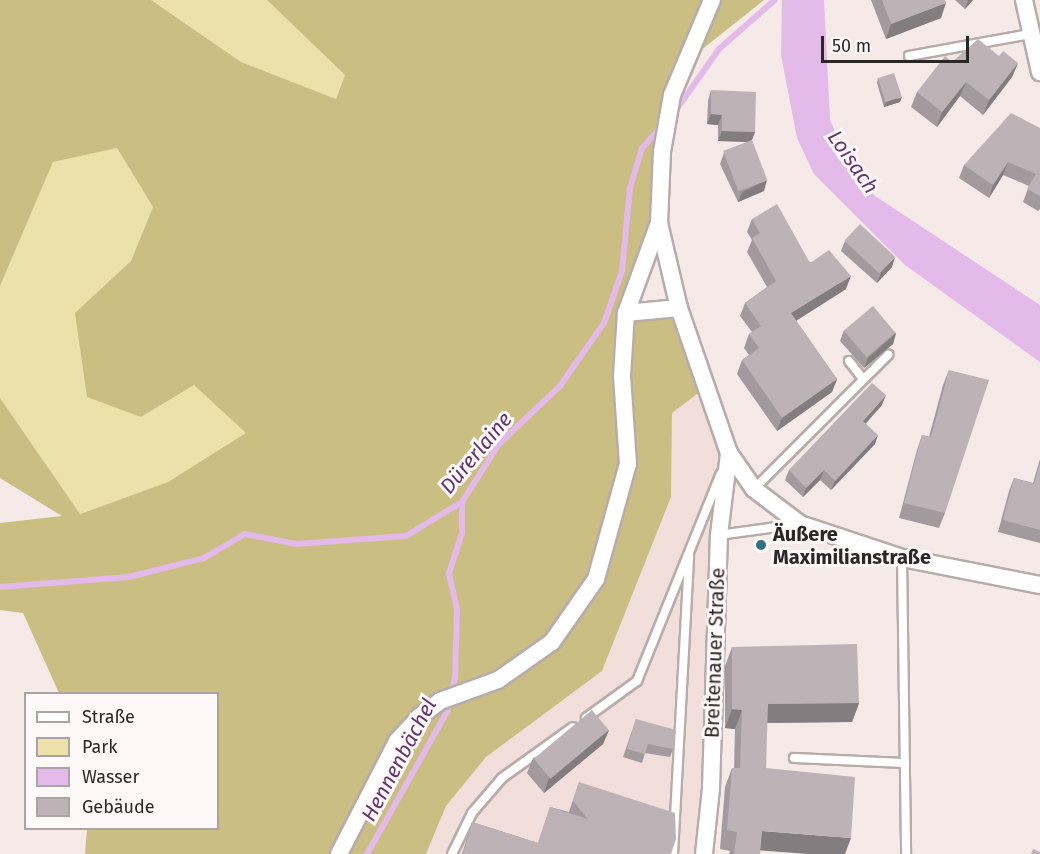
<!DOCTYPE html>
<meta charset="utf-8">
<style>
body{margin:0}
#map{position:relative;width:1040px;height:854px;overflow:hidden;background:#f5eae8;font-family:"Fira Sans",sans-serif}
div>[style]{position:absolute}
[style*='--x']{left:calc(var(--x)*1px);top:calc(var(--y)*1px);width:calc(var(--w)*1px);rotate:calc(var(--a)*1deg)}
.built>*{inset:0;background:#f2deda}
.green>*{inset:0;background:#ece1a8}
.forest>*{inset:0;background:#cabe83}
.water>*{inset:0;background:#e3baea}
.stream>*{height:6px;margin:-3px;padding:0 3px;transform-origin:3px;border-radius:3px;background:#e3baea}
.roads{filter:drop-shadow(2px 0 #b7acaa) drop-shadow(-2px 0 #b7acaa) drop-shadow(0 2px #b7acaa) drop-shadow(0 -2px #b7acaa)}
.service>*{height:8px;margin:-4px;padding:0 4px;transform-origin:4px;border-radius:4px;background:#fff}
.minor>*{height:16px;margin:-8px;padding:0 8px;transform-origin:8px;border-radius:8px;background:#fff}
.wall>*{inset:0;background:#a39a9d}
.shaded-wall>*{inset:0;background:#847d7f}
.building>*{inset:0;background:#bdb3b6;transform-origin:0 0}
.dots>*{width:16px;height:16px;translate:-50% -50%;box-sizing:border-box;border:3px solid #fef9f8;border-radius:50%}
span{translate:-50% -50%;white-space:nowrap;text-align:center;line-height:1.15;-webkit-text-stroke:6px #fef9f8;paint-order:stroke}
.poi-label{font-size:20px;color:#2b2726;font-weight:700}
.left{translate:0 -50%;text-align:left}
.street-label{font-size:20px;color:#2b2726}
.water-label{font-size:21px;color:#65346e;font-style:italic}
.legend{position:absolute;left:24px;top:692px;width:195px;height:138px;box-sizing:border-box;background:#fef9f8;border:2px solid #aaa5a4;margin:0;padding:8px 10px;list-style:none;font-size:18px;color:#2b2726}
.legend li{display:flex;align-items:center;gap:12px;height:30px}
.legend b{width:30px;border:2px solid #aaa5a4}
.scale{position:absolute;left:821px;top:36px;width:148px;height:27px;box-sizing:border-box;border:3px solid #2b2726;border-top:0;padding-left:8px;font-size:18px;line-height:21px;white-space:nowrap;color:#2b2726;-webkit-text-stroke:4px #fef9f8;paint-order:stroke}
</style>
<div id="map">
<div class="built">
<i style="clip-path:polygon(705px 388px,729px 453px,704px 854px,426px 854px,446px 806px,486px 757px,602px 671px,671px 497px,672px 413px)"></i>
</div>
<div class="green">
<i style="clip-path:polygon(151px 0,267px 0,345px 75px,336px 99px,241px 62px)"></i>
<i style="clip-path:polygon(117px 148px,153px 207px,131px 261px,76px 313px,141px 417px,194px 385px,247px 433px,168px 482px,79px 514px,0 398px,0 286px,53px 162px)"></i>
</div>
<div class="forest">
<i style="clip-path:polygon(0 0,151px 0,241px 62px,336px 99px,345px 75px,267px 0,764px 0,685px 63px,672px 95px,659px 223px,626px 313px,679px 308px,705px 388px,672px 413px,671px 497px,602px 671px,486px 757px,446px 806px,426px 854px,85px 854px,87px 829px,218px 828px,218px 694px,59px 693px,23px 613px,0 610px,0 523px,62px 516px,0 478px,0 398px,80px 514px,168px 482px,246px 433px,194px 385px,141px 417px,87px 397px,75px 313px,131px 261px,153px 207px,117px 148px,53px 162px,0 286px)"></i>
</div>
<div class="water">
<i style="clip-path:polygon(782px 0,824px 0,830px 120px,846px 156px,875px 196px,1040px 305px,1040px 362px,905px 265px,814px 174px,797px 138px,781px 55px)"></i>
</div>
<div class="stream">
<i style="--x:674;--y:113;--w:78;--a:-54.9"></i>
<i style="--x:719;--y:49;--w:74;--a:-41.2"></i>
<i style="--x:0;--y:587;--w:129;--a:-4.4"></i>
<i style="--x:129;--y:577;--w:77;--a:-14.2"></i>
<i style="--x:204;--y:558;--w:48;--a:-30.3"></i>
<i style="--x:245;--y:534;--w:52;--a:11.1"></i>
<i style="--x:296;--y:544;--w:110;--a:-4.2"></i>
<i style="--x:406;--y:536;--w:66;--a:-31.3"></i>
<i style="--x:462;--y:502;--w:69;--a:-57.5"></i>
<i style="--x:499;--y:444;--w:84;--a:-43.6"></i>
<i style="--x:560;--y:386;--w:77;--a:-55.1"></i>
<i style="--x:604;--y:323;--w:55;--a:-70.9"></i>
<i style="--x:622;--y:271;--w:83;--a:-84.5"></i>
<i style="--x:630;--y:188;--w:42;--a:-73.3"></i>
<i style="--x:642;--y:148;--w:31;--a:-48"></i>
<i style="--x:367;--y:854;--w:163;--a:-60.6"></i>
<i style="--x:447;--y:712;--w:35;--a:-77"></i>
<i style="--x:455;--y:678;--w:69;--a:-88.3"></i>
<i style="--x:457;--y:609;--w:37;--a:-103"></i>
<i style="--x:449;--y:573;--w:42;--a:-72"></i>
<i style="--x:462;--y:533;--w:31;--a:-90"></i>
</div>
<div class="roads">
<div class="service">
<i style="--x:909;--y:56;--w:123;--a:-10.3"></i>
<i style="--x:849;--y:361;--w:23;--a:52"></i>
<i style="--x:754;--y:489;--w:190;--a:-45"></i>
<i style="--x:719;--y:535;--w:80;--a:-7.9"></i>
<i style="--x:902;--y:558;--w:296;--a:89.2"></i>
<i style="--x:586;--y:718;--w:63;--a:-36"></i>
<i style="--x:637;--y:681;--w:224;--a:-68"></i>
<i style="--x:794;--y:758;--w:111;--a:2.6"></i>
<i style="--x:452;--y:854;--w:46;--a:-64"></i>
<i style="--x:472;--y:813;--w:46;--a:-49.4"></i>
<i style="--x:502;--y:778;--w:87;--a:-35.7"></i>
<i style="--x:673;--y:854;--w:299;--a:-86.9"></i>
</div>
<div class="minor">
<i style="--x:712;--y:0;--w:103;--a:112.8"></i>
<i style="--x:672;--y:95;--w:58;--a:100"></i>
<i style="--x:662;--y:152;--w:71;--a:92.4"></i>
<i style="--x:659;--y:223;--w:87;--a:76.8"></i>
<i style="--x:679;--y:308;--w:153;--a:71"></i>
<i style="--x:729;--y:453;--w:44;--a:55.2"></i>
<i style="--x:754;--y:489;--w:58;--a:37.3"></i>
<i style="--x:800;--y:524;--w:108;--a:18.4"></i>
<i style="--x:902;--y:558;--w:141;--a:11.1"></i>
<i style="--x:1024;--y:0;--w:74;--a:77.5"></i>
<i style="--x:626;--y:313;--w:53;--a:-5.4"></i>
<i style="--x:339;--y:854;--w:127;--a:-62.8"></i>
<i style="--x:397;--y:741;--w:33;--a:-47"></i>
<i style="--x:419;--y:717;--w:26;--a:-37"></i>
<i style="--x:440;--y:701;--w:62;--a:-19.9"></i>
<i style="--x:498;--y:680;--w:66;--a:-35.1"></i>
<i style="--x:552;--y:642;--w:77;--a:-55.1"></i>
<i style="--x:596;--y:579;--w:119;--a:-74.5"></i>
<i style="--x:628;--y:464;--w:88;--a:-93.9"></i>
<i style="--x:622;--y:376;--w:63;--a:-86.4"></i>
<i style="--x:626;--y:313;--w:96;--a:-69.9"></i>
<i style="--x:704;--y:854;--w:66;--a:-83.9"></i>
<i style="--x:711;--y:788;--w:253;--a:-88.2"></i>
<i style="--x:719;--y:535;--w:83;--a:-83"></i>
</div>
</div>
<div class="wall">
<i style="clip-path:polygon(871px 0,945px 0,941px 18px,886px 39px)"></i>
<i style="clip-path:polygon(955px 0,973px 0,965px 9px)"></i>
<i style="clip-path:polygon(999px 56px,1018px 63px,1012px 77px,983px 115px,960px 96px,937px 127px,911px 107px,917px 92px,952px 62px)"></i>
<i style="clip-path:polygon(878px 78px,900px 102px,884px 107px,877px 83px)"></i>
<i style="clip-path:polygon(711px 90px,755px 132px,752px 140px,764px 191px,738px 202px,720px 164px,724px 153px,749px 142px,718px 141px,718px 125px,707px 124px,708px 101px)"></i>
<i style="clip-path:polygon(1040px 128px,1040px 209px,1038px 211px,1023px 202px,1029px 186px,1003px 175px,989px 198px,959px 178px,964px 165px)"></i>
<i style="clip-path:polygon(752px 219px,846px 289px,796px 321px,837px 379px,832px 392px,777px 431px,737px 374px,742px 360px,749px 355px,744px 348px,749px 334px,752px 332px,740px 316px,745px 303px,767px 287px,747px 252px,752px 240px,747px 232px)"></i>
<i style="clip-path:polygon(845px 241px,892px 267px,877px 283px,841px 251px)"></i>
<i style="clip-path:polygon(844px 330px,896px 333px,893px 344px,864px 368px,840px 341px)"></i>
<i style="clip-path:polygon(949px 370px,945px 513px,939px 528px,899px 518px,917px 450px,922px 435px,929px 437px,943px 385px)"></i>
<i style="clip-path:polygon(882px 405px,866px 423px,875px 444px,831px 490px,820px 480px,803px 497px,785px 480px,789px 470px)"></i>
<i style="clip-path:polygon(1040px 459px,1040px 543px,998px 532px,1009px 491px,1014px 478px,1033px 483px)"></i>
<i style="clip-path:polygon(732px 647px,859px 703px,852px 722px,767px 723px,760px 854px,729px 854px,730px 851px,720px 849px,725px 787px,732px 768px,734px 768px,735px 729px,725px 728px,725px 666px)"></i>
<i style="clip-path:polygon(636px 719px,673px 749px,670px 757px,645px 753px,642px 763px,623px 757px)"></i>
<i style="clip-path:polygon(609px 730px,603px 744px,544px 793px,527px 773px,533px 758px)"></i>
<i style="clip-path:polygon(579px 782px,671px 854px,462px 854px,472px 822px,538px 843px,550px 807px,569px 812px)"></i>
</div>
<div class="shaded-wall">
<i style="clip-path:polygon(968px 0,973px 0,965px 9px)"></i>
<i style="clip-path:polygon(946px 3px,941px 18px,886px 39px,891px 24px)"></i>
<i style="clip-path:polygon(1018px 63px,1012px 77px,983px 115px,989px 100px)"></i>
<i style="clip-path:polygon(966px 82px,960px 96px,937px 127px,942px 112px)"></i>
<i style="clip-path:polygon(902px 97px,900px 102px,884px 107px,886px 102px)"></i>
<i style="clip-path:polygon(711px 114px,722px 115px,718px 125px,707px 124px)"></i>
<i style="clip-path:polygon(722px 131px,755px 132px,751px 142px,718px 141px)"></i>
<i style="clip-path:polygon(1008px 162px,1003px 175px,989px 198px,993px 185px)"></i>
<i style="clip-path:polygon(767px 180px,764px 191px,738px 202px,742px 192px)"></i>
<i style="clip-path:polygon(895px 257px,892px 267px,877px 283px,881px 272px)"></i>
<i style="clip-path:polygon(851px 276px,846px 289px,786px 327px,791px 313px)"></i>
<i style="clip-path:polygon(896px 333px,893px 344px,864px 368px,868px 358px)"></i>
<i style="clip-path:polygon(837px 379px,832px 392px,777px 431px,782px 418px)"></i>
<i style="clip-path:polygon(886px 395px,882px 405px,860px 430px,863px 421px)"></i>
<i style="clip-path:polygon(878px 435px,875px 444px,831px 490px,835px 481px)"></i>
<i style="clip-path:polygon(824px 470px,820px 480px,803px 497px,806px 488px)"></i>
<i style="clip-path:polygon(859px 703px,852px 722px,761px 723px,768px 704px)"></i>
<i style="clip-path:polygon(732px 709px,742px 710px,735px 729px,725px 728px)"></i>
<i style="clip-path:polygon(609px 730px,603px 744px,544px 793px,549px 778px)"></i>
<i style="clip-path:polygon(762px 831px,851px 838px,845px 854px,808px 854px,755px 850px)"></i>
</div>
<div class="building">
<i style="clip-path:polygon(882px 0,945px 0,946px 3px,891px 24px)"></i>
<i style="clip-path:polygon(978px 39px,999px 56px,1003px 51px,1018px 63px,989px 100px,966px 82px,942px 112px,917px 92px,945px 56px,952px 62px)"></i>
<i style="left:894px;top:73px;width:25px;height:17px;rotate:72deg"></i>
<i style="clip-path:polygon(711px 90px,756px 92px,755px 132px,722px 131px,722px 115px,711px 114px)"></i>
<i style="clip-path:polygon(1011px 113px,1040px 128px,1040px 196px,1027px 189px,1036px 174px,1008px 162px,993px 185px,964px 165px)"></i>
<i style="left:752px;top:140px;width:43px;height:31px;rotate:69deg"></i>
<i style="clip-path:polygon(777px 204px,810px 263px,829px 250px,851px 276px,791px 313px,837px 379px,782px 418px,742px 360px,759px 348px,749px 334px,761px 326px,745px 303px,776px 281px,752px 238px,760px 233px,752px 219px)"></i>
<i style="left:860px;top:224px;width:48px;height:23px;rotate:43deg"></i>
<i style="left:873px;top:306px;width:35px;height:38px;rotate:50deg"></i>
<i style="clip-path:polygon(949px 370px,989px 380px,945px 513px,904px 503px,922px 435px,931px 437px)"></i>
<i style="clip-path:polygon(872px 383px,886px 395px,863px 421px,878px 435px,835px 481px,824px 470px,806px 488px,789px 470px)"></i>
<i style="clip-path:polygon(1040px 463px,1040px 530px,1003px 520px,1014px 478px,1034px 484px)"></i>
<i style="clip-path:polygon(857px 644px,859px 703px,768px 704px,766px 768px,855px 777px,851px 838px,762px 831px,760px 854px,734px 854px,737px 832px,727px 830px,732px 768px,740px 768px,742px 710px,732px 709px,732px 647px)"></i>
<i style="left:592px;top:710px;width:26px;height:76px;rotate:50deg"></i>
<i style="clip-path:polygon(636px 719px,676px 730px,673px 749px,648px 744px,645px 754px,627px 749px)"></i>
<i style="clip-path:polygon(579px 782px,675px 813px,676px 839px,671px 854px,463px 854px,472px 822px,538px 843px,550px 807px,588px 819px,573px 801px)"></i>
<i style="clip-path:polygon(1033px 849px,1040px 852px,1040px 854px,1031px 854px)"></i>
</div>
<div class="dots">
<i style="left:761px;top:545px;background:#2f7183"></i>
</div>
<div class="poi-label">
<span class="left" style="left:773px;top:546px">Äußere<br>Maximilianstraße</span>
</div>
<div class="street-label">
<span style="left:715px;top:653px;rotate:-88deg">Breitenauer Straße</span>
</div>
<div class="water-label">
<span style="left:853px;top:162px;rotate:55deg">Loisach</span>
<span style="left:476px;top:453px;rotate:-50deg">Dürerlaine</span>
<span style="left:399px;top:760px;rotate:-62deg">Hennenbächel</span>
</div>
<ul class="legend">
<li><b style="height:8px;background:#fff"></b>Straße</li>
<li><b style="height:16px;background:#ece1a8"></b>Park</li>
<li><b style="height:16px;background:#e3baea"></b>Wasser</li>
<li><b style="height:16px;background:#bdb3b6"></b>Gebäude</li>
</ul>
<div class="scale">50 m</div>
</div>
